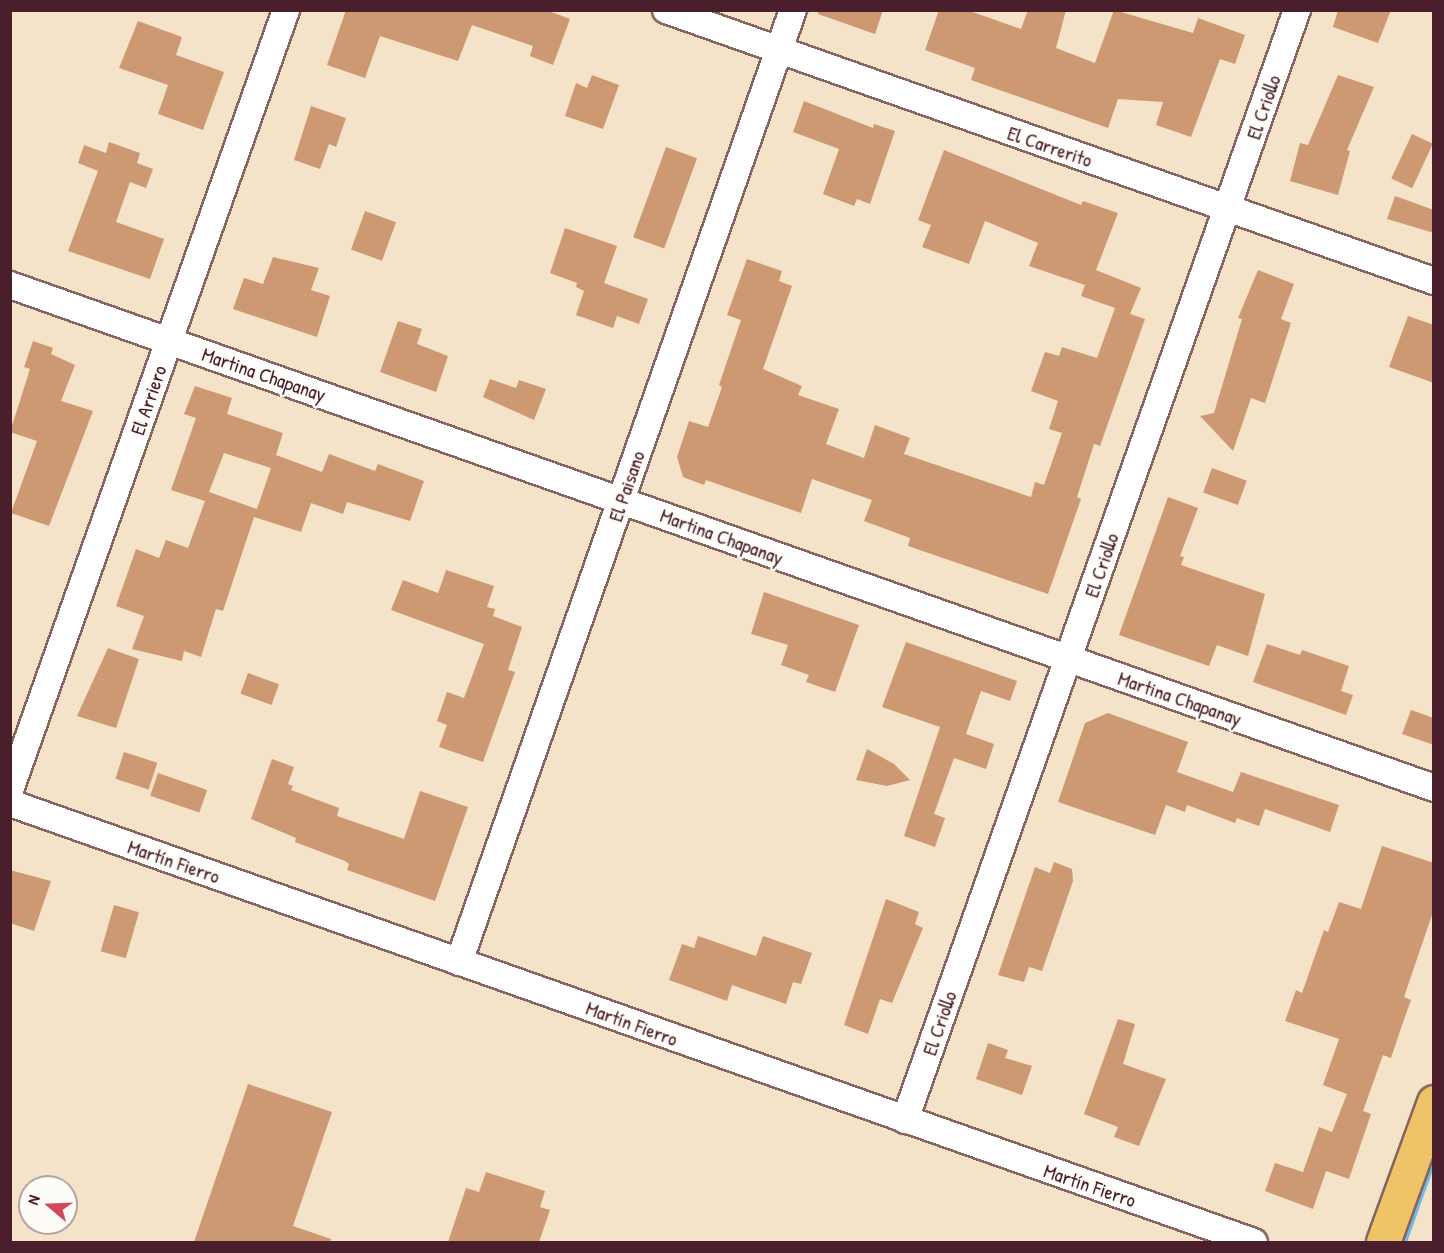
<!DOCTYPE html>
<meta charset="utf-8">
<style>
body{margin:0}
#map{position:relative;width:1444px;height:1253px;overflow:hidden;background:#f4e3c8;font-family:"Patrick Hand",sans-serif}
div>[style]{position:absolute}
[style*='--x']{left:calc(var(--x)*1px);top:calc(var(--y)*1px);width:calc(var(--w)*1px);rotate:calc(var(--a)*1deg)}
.stream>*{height:8px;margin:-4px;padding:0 4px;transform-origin:4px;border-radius:4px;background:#6dbbe7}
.building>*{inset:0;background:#cd9973;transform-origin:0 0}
.roads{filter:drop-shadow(2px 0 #866462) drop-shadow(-2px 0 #866462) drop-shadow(0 2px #866462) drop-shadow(0 -2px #866462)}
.minor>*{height:26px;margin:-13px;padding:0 13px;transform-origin:13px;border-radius:13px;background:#fff}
.major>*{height:33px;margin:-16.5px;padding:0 16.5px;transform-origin:16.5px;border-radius:16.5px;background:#efc469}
span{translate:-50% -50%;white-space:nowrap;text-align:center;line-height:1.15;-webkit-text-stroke:5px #fdfcf7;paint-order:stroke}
.street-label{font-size:20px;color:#4a1f2b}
.frame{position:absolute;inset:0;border:12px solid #4a1f2b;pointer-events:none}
.north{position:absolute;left:18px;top:1175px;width:60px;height:60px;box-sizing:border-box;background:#fdfcf7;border:2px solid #b5a4a5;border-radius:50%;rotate:289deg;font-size:16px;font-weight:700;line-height:24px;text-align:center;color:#4a1f2b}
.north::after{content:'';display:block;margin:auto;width:21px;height:27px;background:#d1495b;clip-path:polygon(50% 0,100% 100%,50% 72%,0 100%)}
</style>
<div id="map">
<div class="stream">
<i style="--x:1403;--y:1242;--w:92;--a:-70.4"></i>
</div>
<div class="building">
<i style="clip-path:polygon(346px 10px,546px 10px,570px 19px,553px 65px,530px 56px,533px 46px,472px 25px,458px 61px,380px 36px,365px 78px,327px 65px)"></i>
<i style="clip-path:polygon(818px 10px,883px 10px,875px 34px,818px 14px)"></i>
<i style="clip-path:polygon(939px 10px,967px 10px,1021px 29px,1028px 10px,1066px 10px,1056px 48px,1095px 63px,1114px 10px,1193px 33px,1198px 18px,1245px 35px,1235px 64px,1220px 59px,1191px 137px,1156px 125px,1163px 102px,1118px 99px,1108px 128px,971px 80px,975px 68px,925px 50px)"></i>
<i style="clip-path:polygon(1338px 10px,1391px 10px,1378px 43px,1333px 27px)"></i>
<i style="clip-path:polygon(138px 21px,182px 37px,176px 55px,224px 72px,203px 130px,158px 114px,168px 85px,119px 68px)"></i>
<i style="clip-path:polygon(592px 75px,619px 85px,603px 129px,565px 116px,576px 83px,587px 88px)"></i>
<i style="clip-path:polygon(1338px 75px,1374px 87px,1347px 150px,1350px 151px,1338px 195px,1290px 181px,1300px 143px,1308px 145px)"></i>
<i style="clip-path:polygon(804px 101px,873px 128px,874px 124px,895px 131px,870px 204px,857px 199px,854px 206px,823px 194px,839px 149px,793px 132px)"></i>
<i style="clip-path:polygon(311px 106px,346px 118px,336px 147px,329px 144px,320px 169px,294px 160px)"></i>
<i style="left:1412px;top:134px;width:23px;height:49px;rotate:25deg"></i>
<i style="clip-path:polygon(109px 142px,140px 153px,137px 163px,153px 169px,146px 188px,130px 182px,116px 222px,164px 239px,150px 279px,68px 251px,98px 171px,78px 163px,84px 145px,106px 153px)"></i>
<i style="left:666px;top:147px;width:33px;height:96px;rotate:20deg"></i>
<i style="clip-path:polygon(944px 150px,1081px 205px,1083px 201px,1118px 213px,1096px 270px,1141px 288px,1130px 314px,1145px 319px,1100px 446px,1094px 444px,1077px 497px,1081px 499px,1048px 594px,908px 546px,910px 538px,864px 521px,872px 500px,812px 479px,801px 513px,706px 480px,704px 485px,683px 477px,677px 457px,689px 421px,708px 427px,722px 387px,719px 385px,741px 320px,727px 315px,747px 259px,782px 271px,779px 281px,792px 286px,763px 369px,802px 386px,798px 395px,839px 409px,826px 444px,864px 458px,875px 425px,910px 438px,904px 454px,1031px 497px,1035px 482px,1044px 485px,1062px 433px,1049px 429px,1058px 401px,1031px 391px,1045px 352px,1059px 356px,1062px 347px,1097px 358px,1115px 308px,1081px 296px,1085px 285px,1029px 266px,1038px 243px,985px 221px,969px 264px,922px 247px,931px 225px,918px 220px)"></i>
<i style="clip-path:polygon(1395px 196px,1434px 210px,1434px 233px,1387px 219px)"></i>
<i style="left:365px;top:211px;width:33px;height:41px;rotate:20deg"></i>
<i style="clip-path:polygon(565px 228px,617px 246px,604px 283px,648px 299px,639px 324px,617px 316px,613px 328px,576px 315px,584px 291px,576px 287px,577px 283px,550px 273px)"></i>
<i style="clip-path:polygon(273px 257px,319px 268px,311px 290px,330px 296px,317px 337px,233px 309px,244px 278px,263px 284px)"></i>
<i style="clip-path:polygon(1258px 270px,1294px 284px,1281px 319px,1291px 323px,1265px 403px,1251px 398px,1233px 451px,1200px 416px,1214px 413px,1242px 319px,1238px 318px)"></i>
<i style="clip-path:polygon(1408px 316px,1434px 325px,1434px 383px,1389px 367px)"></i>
<i style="clip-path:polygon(398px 321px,422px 329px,417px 344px,448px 356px,436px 392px,380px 372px)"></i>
<i style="clip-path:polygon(33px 341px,53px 348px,51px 354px,75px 365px,61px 401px,93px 411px,49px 526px,11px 513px,37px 441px,10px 432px,30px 369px,24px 367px)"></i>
<i style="clip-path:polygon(490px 379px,516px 388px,519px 380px,546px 389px,534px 420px,483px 397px)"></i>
<i style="clip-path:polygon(evenodd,195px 386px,232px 398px,227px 414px,283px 433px,276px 455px,322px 472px,329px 454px,375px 471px,378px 464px,424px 481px,410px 521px,347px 502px,343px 514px,311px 503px,301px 532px,254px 517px,223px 611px,216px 609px,201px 657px,184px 651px,182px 661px,132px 649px,144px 616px,116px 606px,136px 549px,159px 558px,166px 540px,188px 548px,205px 501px,171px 490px,196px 418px,184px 414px,195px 386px,224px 453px,271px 468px,257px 509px,209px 492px,224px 453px)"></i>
<i style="left:1212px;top:468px;width:37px;height:26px;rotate:20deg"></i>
<i style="clip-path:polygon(1168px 497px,1198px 508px,1180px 556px,1184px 557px,1181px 565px,1265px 594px,1248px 656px,1217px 645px,1209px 666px,1119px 635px)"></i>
<i style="clip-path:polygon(446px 570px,494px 586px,487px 607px,495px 609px,493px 616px,522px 627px,508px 670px,515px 672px,483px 762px,439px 747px,447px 725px,437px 721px,447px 692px,464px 698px,484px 644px,391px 610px,403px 580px,438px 593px)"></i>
<i style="clip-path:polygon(764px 592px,859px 625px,835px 692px,806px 682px,809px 675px,781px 665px,788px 645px,751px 634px)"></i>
<i style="clip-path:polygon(906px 642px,1017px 681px,1010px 701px,981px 691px,966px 734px,994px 744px,986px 769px,954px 758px,934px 814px,945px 818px,935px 847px,904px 836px,940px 727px,882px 707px)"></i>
<i style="clip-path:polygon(1267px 644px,1300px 655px,1302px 650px,1349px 666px,1341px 691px,1353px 695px,1346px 715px,1253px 682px)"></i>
<i style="clip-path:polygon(108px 648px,139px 659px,116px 728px,77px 716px)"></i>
<i style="left:248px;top:673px;width:33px;height:22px;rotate:20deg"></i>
<i style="clip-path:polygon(1411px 710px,1434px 718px,1434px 745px,1402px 734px)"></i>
<i style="clip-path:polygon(1108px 713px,1188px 742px,1177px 772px,1233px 792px,1241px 772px,1339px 805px,1330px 832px,1265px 809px,1259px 826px,1237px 818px,1235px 823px,1187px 805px,1185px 812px,1166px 805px,1155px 835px,1058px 802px,1085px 723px)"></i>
<i style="clip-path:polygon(867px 749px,894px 764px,910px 780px,887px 786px,856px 780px)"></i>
<i style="left:124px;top:752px;width:35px;height:28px;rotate:18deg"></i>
<i style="clip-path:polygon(272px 759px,294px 767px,288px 784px,293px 786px,291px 790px,339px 808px,337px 816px,404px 839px,420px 791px,468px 807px,435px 901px,347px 870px,349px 864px,345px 861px,295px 842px,296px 838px,251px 819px)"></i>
<i style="left:158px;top:773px;width:52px;height:24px;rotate:19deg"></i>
<i style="clip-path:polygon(1382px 846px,1434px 863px,1434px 909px,1404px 997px,1411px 1000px,1401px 1028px,1391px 1058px,1383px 1055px,1363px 1111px,1371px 1114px,1349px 1179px,1326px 1171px,1313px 1209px,1265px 1191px,1275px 1163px,1303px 1172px,1319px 1127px,1332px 1132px,1347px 1094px,1323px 1085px,1339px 1039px,1285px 1021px,1296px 990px,1302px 993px,1324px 930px,1328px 932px,1339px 902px,1361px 909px)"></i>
<i style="clip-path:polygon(1054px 862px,1072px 869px,1073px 881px,1042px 971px,1029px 967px,1024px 982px,998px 975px,1035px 867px,1050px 873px)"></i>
<i style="clip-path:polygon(10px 870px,51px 881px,34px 931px,10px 923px)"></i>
<i style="clip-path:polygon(886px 899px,919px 912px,915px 924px,923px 928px,892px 1003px,880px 999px,868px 1034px,844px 1025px)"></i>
<i style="left:114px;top:905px;width:26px;height:48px;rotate:16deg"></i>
<i style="clip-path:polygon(698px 936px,756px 956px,763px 936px,812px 953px,801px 984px,793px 982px,786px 1004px,732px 985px,727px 1001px,669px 980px,682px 944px,694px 948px)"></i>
<i style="clip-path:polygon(1118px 1019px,1135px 1024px,1123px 1064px,1166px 1079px,1139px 1146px,1114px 1137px,1118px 1127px,1084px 1114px)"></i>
<i style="clip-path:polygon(988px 1043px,1008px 1050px,1005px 1058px,1032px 1066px,1022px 1095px,976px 1079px)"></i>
<i style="clip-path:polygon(248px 1084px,332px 1112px,293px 1226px,331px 1239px,330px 1242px,194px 1242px)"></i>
<i style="clip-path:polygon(486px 1172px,545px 1191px,540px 1207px,550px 1210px,539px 1242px,448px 1242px,466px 1188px,479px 1192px)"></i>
</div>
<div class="roads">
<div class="minor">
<i style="--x:666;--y:10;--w:814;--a:19.44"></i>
<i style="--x:10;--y:285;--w:1510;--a:19.45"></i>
<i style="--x:10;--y:790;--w:827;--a:-70.51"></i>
<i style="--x:10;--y:803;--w:1319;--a:19.44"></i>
<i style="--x:459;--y:962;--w:1009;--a:-70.67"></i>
<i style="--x:905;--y:1120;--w:1177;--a:-70.55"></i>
</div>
<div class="major">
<i style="--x:1383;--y:1242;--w:149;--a:-70"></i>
</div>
</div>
<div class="street-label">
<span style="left:1263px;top:107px;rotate:-71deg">El Criollo</span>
<span style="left:1050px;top:146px;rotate:19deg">El Carrerito</span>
<span style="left:264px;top:374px;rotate:19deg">Martina Chapanay</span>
<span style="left:148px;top:400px;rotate:-71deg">El Arriero</span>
<span style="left:626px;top:486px;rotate:-71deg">El Paisano</span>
<span style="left:722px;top:536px;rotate:20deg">Martina Chapanay</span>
<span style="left:1101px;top:565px;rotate:-71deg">El Criollo</span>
<span style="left:1180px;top:698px;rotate:19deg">Martina Chapanay</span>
<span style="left:174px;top:861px;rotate:19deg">Martín Fierro</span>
<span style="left:632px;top:1023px;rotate:20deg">Martín Fierro</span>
<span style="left:939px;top:1023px;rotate:-71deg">El Criollo</span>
<span style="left:1090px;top:1185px;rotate:19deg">Martín Fierro</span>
</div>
<div class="frame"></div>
<div class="north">N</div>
</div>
